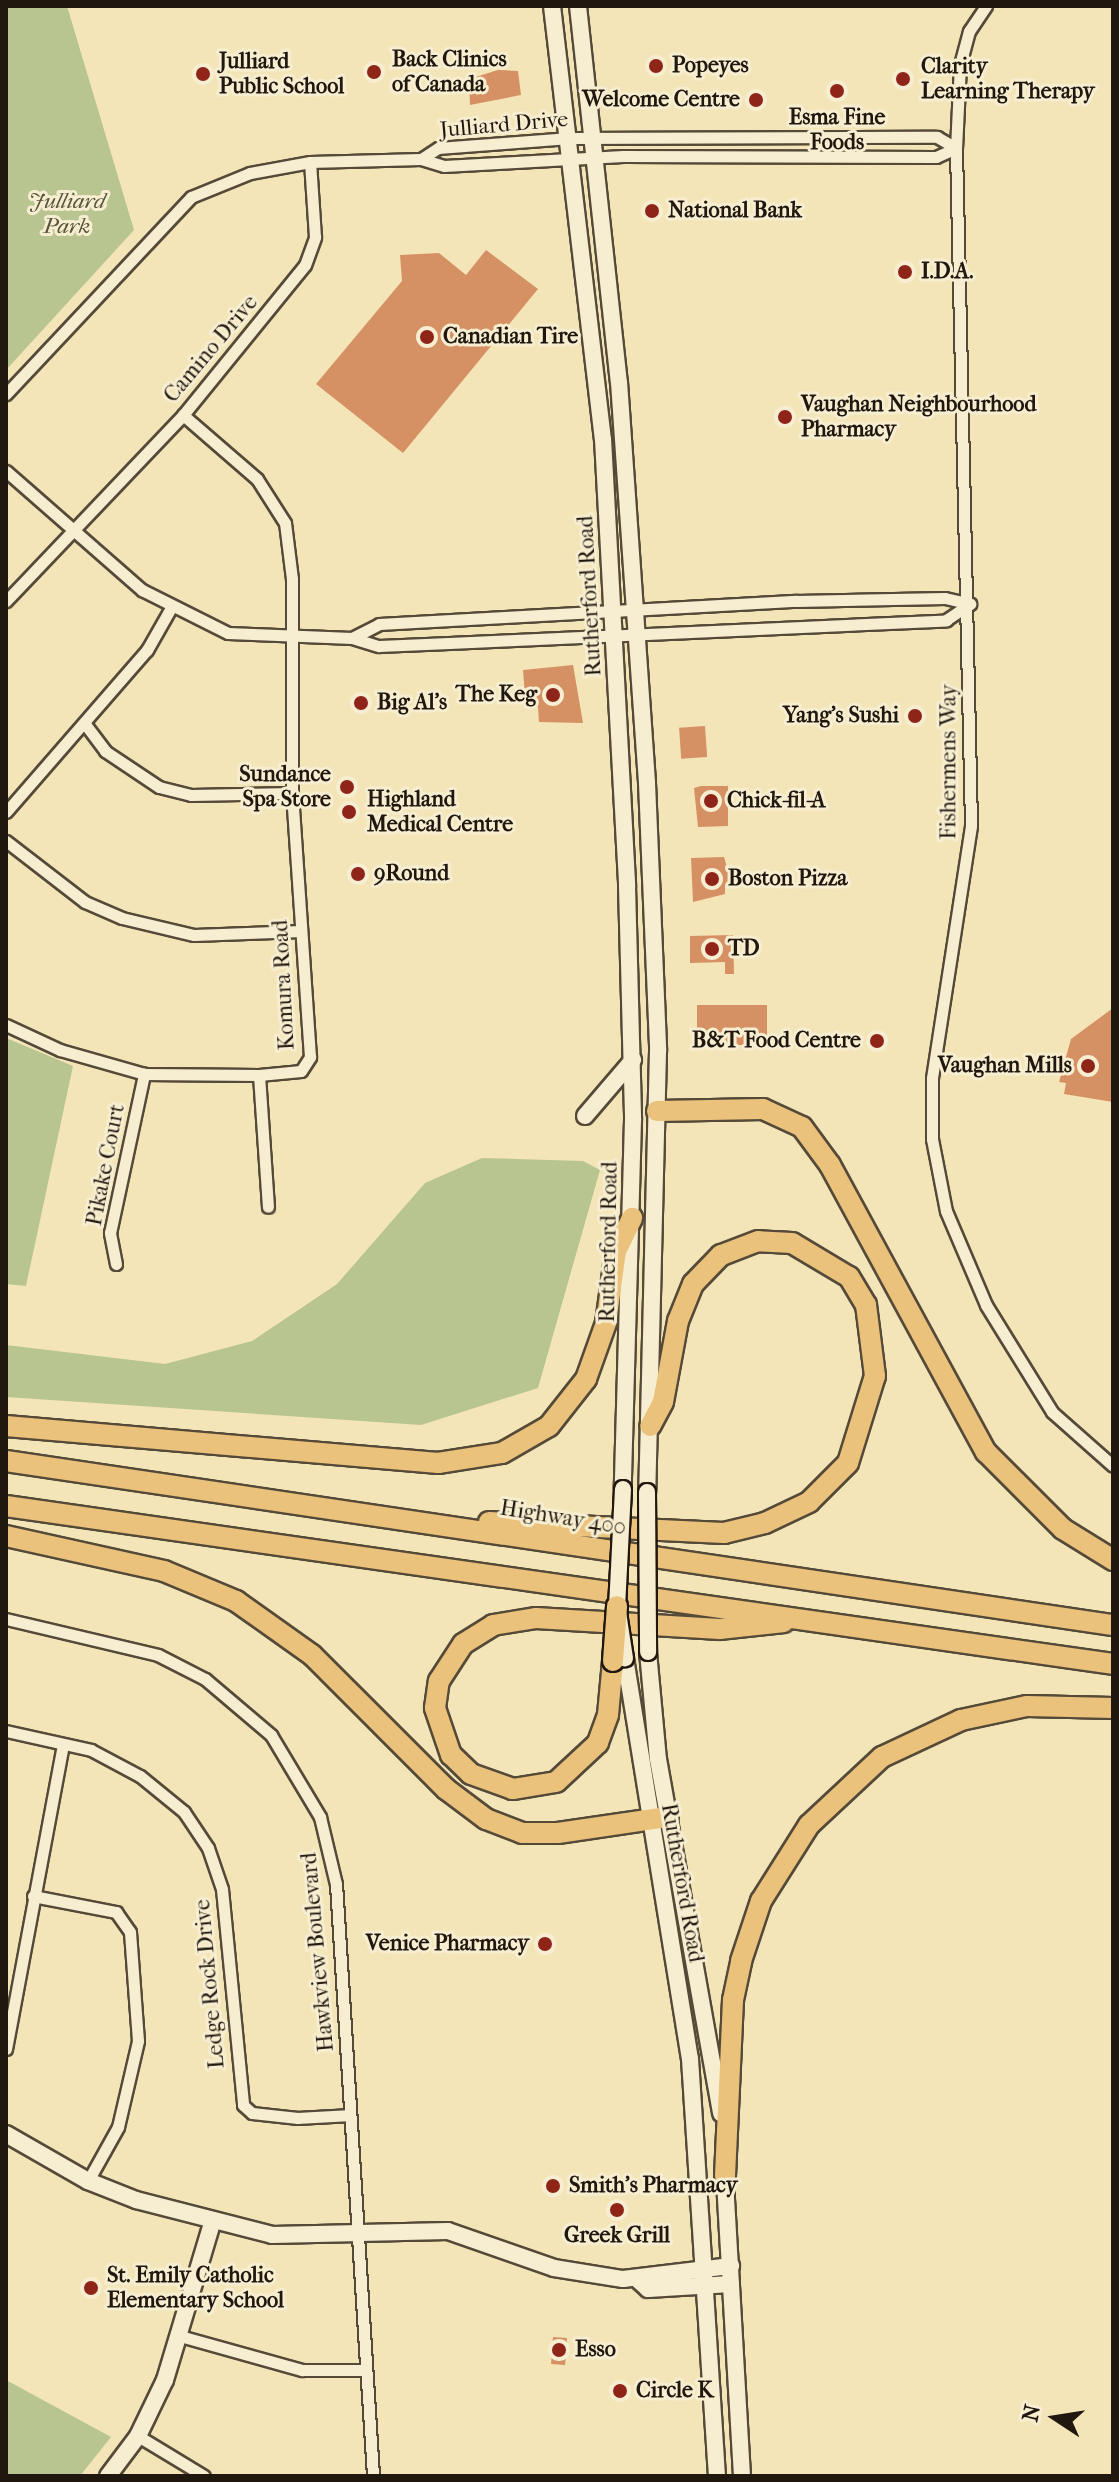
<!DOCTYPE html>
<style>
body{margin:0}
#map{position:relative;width:1119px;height:2482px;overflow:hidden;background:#f3e5b8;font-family:"IM FELL French Canon",serif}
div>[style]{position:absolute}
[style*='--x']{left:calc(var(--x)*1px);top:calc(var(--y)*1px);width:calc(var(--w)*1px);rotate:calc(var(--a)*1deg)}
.green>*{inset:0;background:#b9c590}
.building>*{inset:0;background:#d59063;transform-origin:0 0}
.roads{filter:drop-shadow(2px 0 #554a38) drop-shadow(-2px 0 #554a38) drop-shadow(0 2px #554a38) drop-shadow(0 -2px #554a38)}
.street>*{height:11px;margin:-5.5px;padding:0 5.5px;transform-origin:5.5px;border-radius:5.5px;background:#f7eed1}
.secondary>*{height:16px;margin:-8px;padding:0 8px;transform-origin:8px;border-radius:8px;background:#f7eed1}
.highway>*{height:20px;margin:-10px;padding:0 10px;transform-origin:10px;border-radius:10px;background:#eac27c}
.bridges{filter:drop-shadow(2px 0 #20170e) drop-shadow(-2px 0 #20170e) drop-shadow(0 2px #20170e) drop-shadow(0 -2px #20170e)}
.secondary-bridge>*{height:16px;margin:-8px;padding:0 8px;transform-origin:8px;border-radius:8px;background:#f7eed1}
.highway-bridge>*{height:20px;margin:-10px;padding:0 10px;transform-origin:10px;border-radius:10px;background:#eac27c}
.dots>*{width:22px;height:22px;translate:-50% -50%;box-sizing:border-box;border:4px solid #f7eed1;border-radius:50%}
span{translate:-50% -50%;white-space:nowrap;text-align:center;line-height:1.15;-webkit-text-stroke:6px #f7eed1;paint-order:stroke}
.poi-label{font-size:22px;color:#20170e;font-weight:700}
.left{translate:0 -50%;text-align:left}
.right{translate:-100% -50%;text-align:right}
.street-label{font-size:22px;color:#20170e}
.park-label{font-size:22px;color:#56543c;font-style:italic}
.frame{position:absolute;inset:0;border:8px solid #20170e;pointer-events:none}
.north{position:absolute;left:1015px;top:2378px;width:80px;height:80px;-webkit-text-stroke:6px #f7eed1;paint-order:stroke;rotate:282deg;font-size:22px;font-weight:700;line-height:32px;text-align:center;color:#20170e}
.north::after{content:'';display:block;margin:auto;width:28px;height:36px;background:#20170e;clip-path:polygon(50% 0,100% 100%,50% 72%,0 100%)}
</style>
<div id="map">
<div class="green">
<i style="clip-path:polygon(6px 6px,67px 6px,134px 230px,6px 370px)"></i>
<i style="clip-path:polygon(6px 1038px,73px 1066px,26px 1286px,6px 1284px)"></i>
<i style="clip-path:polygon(482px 1158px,583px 1161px,600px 1170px,538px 1388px,421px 1425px,6px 1397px,6px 1345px,165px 1364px,252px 1341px,337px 1284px,425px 1183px)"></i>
<i style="clip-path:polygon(6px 2380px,111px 2437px,80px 2476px,6px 2476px)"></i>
</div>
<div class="building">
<i style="clip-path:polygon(498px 70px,518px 71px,521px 95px,470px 105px,469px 79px)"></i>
<i style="clip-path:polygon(486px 250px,538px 289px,403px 453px,316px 384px,402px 281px,400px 255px,439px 253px,466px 275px)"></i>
<i style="clip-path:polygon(573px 665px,583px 723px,539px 722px,538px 707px,531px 708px,525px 696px,523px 670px)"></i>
<i style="left:705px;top:726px;width:31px;height:26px;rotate:86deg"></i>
<i style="clip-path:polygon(701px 786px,728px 786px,728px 826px,698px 827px,694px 788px)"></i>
<i style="clip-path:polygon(724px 857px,732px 885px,725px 885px,725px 894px,693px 902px,691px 858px)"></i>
<i style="clip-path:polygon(733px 935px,734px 974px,725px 974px,725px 962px,690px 963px,690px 936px)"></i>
<i style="left:767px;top:1005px;width:40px;height:70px;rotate:90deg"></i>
<i style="clip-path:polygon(1113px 1008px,1113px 1102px,1064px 1094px,1066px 1083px,1059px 1082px,1071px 1039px)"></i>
<i style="left:553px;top:2337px;width:14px;height:27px;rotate:4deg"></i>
</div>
<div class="roads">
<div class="street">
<i style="--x:986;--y:6;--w:30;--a:124"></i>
<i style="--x:969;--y:31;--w:34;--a:105"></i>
<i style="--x:960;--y:64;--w:84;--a:92.7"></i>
<i style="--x:956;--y:148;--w:678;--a:88.73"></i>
<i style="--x:971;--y:826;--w:255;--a:98.8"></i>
<i style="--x:932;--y:1078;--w:61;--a:90"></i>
<i style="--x:932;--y:1139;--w:73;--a:79"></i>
<i style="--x:946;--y:1211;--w:102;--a:66.9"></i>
<i style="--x:986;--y:1305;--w:126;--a:58.3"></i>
<i style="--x:1052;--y:1412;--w:81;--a:41.5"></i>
<i style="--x:421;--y:159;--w:20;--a:-33"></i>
<i style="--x:438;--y:148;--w:132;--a:-4.3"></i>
<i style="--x:570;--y:138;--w:367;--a:-0.2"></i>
<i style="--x:937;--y:137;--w:22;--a:30"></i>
<i style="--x:6;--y:394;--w:270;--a:-46.8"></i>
<i style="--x:191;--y:197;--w:64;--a:-22.1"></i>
<i style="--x:250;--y:173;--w:61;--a:-10.4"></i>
<i style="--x:310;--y:162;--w:111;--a:-1.5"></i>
<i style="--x:421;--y:159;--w:24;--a:17"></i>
<i style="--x:444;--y:166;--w:179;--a:-3.2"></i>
<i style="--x:623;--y:156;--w:313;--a:0.2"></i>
<i style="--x:936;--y:157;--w:22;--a:-24"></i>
<i style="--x:6;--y:471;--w:181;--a:41.2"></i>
<i style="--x:142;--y:590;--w:96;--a:26.6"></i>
<i style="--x:228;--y:633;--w:124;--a:2.3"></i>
<i style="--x:352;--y:638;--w:28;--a:17"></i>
<i style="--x:379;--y:646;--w:70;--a:-2.5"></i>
<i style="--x:449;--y:643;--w:498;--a:-2.6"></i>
<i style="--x:946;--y:620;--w:29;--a:-34"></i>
<i style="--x:6;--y:601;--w:257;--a:-46.4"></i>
<i style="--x:183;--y:415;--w:193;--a:-50.9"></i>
<i style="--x:305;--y:265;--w:30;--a:-70"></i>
<i style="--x:315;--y:237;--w:75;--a:-93.8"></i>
<i style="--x:352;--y:638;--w:30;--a:-27"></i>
<i style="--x:379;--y:624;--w:418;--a:-3.2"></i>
<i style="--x:796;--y:601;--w:149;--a:-1.2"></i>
<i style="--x:945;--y:598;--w:26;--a:13"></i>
<i style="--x:85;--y:724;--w:34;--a:53"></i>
<i style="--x:105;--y:751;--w:65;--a:33.7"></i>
<i style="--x:159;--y:787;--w:33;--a:14"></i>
<i style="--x:191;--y:795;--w:101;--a:-1.1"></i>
<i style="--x:6;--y:812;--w:215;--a:-49"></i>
<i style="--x:147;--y:650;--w:51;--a:-60.4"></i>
<i style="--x:6;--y:841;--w:100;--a:37.7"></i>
<i style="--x:85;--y:902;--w:40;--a:23.4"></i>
<i style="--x:122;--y:918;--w:74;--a:13.3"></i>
<i style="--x:194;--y:935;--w:107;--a:-2.1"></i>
<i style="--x:6;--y:1025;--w:60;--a:24.8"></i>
<i style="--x:60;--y:1050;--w:87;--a:15.9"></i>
<i style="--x:144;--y:1074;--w:115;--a:0.5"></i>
<i style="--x:259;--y:1075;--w:42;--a:-5.4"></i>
<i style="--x:301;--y:1071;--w:17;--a:-57"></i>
<i style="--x:310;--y:1057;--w:265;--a:-93.9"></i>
<i style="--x:292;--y:793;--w:214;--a:-90"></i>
<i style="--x:292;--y:579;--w:56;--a:-97.1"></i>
<i style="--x:285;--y:523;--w:52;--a:-122.5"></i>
<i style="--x:257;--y:479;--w:98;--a:-139.1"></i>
<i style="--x:259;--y:1075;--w:132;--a:86.1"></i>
<i style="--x:116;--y:1264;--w:32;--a:-101"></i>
<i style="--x:110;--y:1233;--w:163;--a:-77.9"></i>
<i style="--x:6;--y:1619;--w:156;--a:13.3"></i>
<i style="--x:158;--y:1655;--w:53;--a:27.1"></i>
<i style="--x:205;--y:1679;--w:87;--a:40.3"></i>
<i style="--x:271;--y:1735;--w:96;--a:59.1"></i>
<i style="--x:320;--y:1817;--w:69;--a:76.6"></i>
<i style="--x:336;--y:1884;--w:593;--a:86.42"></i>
<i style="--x:6;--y:1731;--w:87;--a:12.6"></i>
<i style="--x:91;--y:1750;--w:55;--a:28"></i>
<i style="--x:140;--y:1776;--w:57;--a:39.3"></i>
<i style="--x:184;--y:1812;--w:43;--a:56.3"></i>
<i style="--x:208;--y:1848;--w:43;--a:71.1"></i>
<i style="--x:222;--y:1889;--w:217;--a:84.4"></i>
<i style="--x:243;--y:2105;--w:12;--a:42"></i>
<i style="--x:252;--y:2113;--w:46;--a:6.2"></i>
<i style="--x:298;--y:2118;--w:52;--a:-3.3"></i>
<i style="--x:33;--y:1896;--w:85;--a:10.9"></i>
<i style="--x:116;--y:1912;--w:24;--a:55"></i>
<i style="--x:130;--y:1932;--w:109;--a:85.8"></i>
<i style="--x:138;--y:2041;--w:88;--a:103.1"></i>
<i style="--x:118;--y:2127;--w:62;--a:119.1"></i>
<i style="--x:6;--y:2049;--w:310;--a:-79.4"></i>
<i style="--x:180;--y:2336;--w:127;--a:15.6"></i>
<i style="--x:302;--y:2370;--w:63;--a:0"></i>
<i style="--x:138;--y:2436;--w:77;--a:31.2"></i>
</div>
<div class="secondary">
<i style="--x:552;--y:6;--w:436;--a:83.3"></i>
<i style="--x:603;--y:439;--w:448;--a:86.9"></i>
<i style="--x:627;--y:886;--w:234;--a:88.5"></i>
<i style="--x:633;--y:1120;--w:369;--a:91.6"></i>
<i style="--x:578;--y:6;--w:378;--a:83.8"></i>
<i style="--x:619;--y:382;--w:402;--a:86"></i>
<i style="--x:647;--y:783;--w:268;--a:87.6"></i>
<i style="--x:658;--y:1051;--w:441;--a:91.4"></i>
<i style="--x:585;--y:1116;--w:74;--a:-49.4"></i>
<i style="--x:648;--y:1652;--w:107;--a:84.7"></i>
<i style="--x:658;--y:1759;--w:360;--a:79.9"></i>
<i style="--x:625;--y:1658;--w:406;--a:80.8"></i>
<i style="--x:690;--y:2059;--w:418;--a:86.3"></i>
<i style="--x:6;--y:2134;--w:95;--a:29.8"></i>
<i style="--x:88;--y:2181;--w:52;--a:21.6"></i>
<i style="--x:136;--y:2200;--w:140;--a:14.4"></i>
<i style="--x:272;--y:2235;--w:176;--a:-1.3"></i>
<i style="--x:448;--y:2231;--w:112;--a:19.2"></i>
<i style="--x:554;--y:2268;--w:70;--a:9.1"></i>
<i style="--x:623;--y:2279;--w:109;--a:-6.9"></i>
<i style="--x:724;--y:2164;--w:313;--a:86.7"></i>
<i style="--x:637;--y:2279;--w:15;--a:42"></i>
<i style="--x:648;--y:2289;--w:83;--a:-3.4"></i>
<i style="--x:108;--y:2476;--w:50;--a:-53.1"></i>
<i style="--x:138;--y:2436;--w:62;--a:-64.3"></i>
<i style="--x:165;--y:2380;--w:164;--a:-73.3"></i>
</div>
<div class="highway">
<i style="--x:657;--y:1111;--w:106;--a:-1.1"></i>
<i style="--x:763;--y:1109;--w:43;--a:24.8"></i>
<i style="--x:802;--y:1127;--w:47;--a:53.6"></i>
<i style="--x:830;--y:1165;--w:327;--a:61.5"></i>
<i style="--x:986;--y:1452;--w:109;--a:45"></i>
<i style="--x:1063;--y:1529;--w:59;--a:31.8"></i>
<i style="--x:6;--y:1426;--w:434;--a:4.9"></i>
<i style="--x:438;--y:1463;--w:65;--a:-8.9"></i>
<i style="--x:502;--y:1453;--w:54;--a:-29.9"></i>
<i style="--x:549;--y:1426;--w:60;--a:-51.8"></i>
<i style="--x:586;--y:1379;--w:59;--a:-70.3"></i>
<i style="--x:606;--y:1323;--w:73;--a:-82.1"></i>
<i style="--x:616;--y:1251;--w:37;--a:-64"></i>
<i style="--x:6;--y:1461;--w:1119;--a:8.43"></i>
<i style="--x:6;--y:1506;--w:1118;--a:8.12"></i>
<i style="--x:489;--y:1522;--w:235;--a:2.7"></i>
<i style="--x:724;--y:1533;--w:42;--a:-13.7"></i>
<i style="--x:765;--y:1523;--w:49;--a:-25.5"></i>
<i style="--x:809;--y:1502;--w:55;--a:-45"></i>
<i style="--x:848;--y:1463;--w:91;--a:-72.8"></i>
<i style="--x:875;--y:1376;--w:72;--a:-97.2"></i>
<i style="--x:866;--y:1305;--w:33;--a:-121"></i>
<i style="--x:849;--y:1277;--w:66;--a:-149.2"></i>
<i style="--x:792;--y:1243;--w:34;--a:-177"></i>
<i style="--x:758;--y:1241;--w:40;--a:159"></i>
<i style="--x:721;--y:1255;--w:40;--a:134"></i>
<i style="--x:693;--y:1284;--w:40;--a:112"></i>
<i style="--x:678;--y:1321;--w:82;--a:100.5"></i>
<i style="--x:663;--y:1402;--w:27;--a:118"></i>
<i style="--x:6;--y:1536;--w:162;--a:12.5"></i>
<i style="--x:164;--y:1571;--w:78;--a:22.6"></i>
<i style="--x:236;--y:1601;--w:93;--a:35.4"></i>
<i style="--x:312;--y:1655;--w:190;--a:45"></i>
<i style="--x:446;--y:1789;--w:50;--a:36.9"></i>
<i style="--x:486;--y:1819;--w:39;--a:21"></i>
<i style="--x:522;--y:1833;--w:36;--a:0"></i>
<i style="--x:558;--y:1833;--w:111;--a:-8.3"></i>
<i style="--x:613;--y:1661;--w:54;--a:95.3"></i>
<i style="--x:608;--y:1715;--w:30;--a:110"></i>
<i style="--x:598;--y:1743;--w:57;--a:137.1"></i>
<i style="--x:556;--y:1782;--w:44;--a:170.8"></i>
<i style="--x:513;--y:1789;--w:45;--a:-160.3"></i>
<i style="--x:471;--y:1774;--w:28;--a:-136"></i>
<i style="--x:451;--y:1755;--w:50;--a:-108.8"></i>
<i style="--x:435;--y:1708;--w:27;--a:-82"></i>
<i style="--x:439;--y:1681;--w:44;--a:-57"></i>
<i style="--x:463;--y:1644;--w:36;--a:-32"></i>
<i style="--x:493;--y:1625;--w:44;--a:-9.2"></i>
<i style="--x:536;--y:1618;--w:184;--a:3.4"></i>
<i style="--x:720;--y:1629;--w:64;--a:-6.2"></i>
<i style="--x:725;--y:2176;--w:176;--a:-87.4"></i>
<i style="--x:733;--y:2000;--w:40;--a:-78"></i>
<i style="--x:741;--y:1961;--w:63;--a:-71.6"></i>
<i style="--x:761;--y:1901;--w:90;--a:-57.7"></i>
<i style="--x:809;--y:1825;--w:100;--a:-43"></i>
<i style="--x:882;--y:1757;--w:87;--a:-25.1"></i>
<i style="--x:961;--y:1720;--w:67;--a:-12"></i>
<i style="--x:1027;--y:1706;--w:86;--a:1.3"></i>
</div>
</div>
<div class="bridges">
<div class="secondary-bridge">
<i style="--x:623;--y:1489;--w:117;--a:92.9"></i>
<i style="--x:617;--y:1606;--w:53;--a:81.3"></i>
<i style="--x:647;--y:1492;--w:160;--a:89.6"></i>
</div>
<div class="highway-bridge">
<i style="--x:613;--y:1661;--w:55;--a:-85.8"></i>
</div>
</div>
<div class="dots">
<i style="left:656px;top:66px;background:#8f2418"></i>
<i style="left:374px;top:72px;background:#8f2418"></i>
<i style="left:203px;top:74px;background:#8f2418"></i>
<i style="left:903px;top:79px;background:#8f2418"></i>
<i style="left:837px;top:91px;background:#8f2418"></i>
<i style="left:756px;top:100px;background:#8f2418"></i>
<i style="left:652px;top:211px;background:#8f2418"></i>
<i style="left:905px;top:272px;background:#8f2418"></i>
<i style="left:427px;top:337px;background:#8f2418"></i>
<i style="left:785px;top:417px;background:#8f2418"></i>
<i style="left:553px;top:695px;background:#8f2418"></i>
<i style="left:361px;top:703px;background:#8f2418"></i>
<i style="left:915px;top:716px;background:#8f2418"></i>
<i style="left:347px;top:787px;background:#8f2418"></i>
<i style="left:711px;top:801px;background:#8f2418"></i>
<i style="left:349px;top:812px;background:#8f2418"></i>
<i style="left:358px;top:874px;background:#8f2418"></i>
<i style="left:712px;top:879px;background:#8f2418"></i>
<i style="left:712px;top:949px;background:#8f2418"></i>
<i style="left:877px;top:1041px;background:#8f2418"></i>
<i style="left:1088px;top:1066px;background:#8f2418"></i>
<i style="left:545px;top:1944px;background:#8f2418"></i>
<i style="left:553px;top:2186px;background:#8f2418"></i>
<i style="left:617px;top:2210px;background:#8f2418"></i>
<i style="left:91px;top:2288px;background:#8f2418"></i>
<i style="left:559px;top:2350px;background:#8f2418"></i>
<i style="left:620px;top:2391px;background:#8f2418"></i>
</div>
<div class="poi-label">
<span class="left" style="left:392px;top:72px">Back Clinics<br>of Canada</span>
<span class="left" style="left:219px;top:74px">Julliard<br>Public School</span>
<span class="left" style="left:672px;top:66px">Popeyes</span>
<span class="left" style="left:921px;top:79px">Clarity<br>Learning Therapy</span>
<span class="right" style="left:740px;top:100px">Welcome Centre</span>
<span style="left:837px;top:130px">Esma Fine<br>Foods</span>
<span class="left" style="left:668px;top:211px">National Bank</span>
<span class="left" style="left:921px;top:272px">I.D.A.</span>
<span class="left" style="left:443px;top:337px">Canadian Tire</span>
<span class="left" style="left:801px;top:417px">Vaughan Neighbourhood<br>Pharmacy</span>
<span class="right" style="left:537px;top:695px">The Keg</span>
<span class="left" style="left:377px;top:703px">Big Al's</span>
<span class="right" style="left:899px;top:716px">Yang's Sushi</span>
<span class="right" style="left:331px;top:787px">Sundance<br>Spa Store</span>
<span class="left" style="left:367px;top:812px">Highland<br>Medical Centre</span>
<span class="left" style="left:727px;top:801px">Chick-fil-A</span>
<span class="left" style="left:374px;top:874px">9Round</span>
<span class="left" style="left:728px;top:879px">Boston Pizza</span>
<span class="left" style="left:728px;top:949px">TD</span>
<span class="right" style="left:861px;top:1041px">B&amp;T Food Centre</span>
<span class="right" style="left:1072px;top:1066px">Vaughan Mills</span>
<span class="right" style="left:529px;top:1944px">Venice Pharmacy</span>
<span class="left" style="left:569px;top:2186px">Smith's Pharmacy</span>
<span style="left:617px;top:2236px">Greek Grill</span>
<span class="left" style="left:107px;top:2288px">St. Emily Catholic<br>Elementary School</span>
<span class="left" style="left:575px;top:2350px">Esso</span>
<span class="left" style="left:636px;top:2391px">Circle K</span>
</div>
<div class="street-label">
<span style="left:504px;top:125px;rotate:-5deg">Julliard Drive</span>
<span style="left:211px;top:349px;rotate:-50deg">Camino Drive</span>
<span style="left:590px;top:596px;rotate:-93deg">Rutherford Road</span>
<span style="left:949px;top:762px;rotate:-90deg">Fishermens Way</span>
<span style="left:284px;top:985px;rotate:-93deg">Komura Road</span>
<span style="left:106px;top:1165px;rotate:-79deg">Pikake Court</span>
<span style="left:609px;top:1242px;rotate:-89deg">Rutherford Road</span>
<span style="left:563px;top:1518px;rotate:9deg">Highway 400</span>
<span style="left:682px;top:1883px;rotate:80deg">Rutherford Road</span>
<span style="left:318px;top:1952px;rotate:-95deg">Hawkview Boulevard</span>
<span style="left:210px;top:1984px;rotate:-95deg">Ledge Rock Drive</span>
</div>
<div class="park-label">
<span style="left:67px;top:214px">Julliard<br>Park</span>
</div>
<div class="frame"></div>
<div class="north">N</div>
</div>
